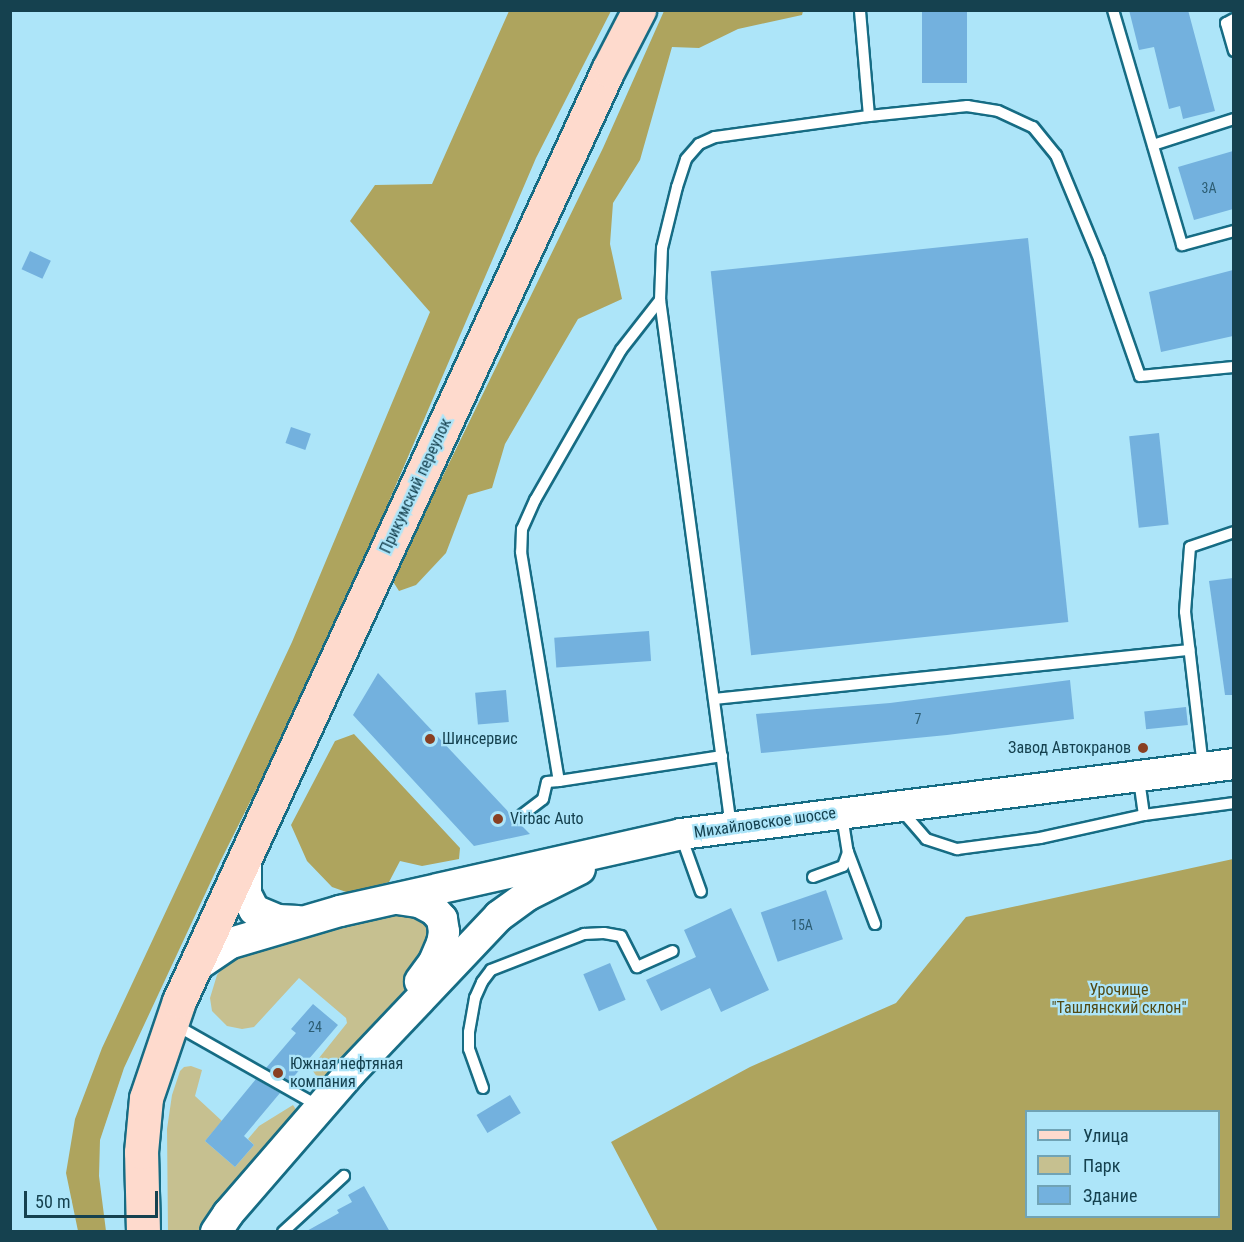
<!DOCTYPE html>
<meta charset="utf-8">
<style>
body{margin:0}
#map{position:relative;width:1244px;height:1242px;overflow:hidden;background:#ade5f9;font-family:"Roboto Condensed",sans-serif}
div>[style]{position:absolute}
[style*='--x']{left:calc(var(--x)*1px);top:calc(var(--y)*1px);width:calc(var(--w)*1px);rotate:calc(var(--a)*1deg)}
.green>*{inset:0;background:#c6c090}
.forest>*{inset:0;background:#aea45e}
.building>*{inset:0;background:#73b1de;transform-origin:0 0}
.roads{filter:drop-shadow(2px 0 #166c84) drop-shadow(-2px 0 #166c84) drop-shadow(0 2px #166c84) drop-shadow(0 -2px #166c84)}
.lane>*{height:10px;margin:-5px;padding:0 5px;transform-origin:5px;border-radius:5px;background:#fff}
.secondary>*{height:30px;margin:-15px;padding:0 15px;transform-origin:15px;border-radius:15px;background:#fff}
.primary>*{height:33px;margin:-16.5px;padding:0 16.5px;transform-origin:16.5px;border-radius:16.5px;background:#fedacd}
.dots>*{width:16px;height:16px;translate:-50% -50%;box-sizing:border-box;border:3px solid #ade5f9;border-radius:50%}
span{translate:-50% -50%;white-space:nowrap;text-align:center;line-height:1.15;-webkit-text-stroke:4.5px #ade5f9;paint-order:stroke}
.number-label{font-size:14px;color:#2c5d73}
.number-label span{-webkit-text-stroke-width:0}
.street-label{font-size:16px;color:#15414f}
.poi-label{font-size:16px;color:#15414f}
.left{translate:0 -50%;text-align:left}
.right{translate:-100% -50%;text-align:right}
.park-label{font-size:16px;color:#524b15}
.frame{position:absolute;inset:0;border:12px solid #15414f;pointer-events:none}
.legend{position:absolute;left:1025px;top:1110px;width:195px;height:108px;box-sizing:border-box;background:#ade5f9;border:2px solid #70a3b5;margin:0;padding:8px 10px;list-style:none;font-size:18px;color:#15414f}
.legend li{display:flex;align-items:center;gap:12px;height:30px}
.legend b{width:30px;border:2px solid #70a3b5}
.scale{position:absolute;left:24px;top:1191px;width:134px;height:27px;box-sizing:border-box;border:3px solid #15414f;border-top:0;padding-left:8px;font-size:18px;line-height:21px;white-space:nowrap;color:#15414f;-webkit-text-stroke:4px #ade5f9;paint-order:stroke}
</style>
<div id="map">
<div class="green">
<i style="clip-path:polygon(392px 910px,420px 915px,427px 924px,432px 936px,428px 962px,332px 1076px,324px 1079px,317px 1077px,311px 1068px,347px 1023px,346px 1018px,299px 978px,254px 1027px,242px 1029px,227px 1026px,212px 1011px,210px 998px,217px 975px,235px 954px)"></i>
<i style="clip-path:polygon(191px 1066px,202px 1070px,195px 1096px,222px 1121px,205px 1141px,235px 1167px,254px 1145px,248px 1139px,259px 1126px,293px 1105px,299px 1114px,202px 1231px,168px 1232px,167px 1129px,172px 1095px,180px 1071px,184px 1067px)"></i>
</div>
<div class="forest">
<i style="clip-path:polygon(509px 11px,611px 11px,536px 158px,321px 660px,220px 862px,124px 1068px,100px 1140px,99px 1176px,106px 1231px,78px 1231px,66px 1173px,75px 1119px,102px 1048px,292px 642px,430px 312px,350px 221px,375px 185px,432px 184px)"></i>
<i style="clip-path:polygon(664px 11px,803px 11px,802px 15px,738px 29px,699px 48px,672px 47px,640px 160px,613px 203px,610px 244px,622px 299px,578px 319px,505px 444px,492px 488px,468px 495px,446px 553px,416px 585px,399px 591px,392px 580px,603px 148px)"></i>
<i style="clip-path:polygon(354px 734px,460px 848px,459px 859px,422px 866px,400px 861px,389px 882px,349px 893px,332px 887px,307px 861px,291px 825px,335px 741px)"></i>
<i style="clip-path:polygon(evenodd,1233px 859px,1233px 1231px,658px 1231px,611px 1142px,750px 1067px,896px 1003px,966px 917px,1233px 859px,1026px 1112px,1218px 1112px,1218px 1216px,1026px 1216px,1026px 1112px)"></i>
</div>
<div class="building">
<i style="left:922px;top:10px;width:45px;height:73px"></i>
<i style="clip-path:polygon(1129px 10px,1188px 10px,1215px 111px,1183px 119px,1180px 106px,1169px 109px,1154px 47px,1139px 50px)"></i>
<i style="clip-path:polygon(1233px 151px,1233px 209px,1194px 220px,1178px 167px)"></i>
<i style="left:1028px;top:238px;width:386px;height:319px;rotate:84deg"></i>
<i style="left:30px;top:251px;width:23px;height:20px;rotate:25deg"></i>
<i style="clip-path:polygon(1233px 270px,1233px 336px,1161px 352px,1149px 292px)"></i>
<i style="left:291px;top:427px;width:21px;height:17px;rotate:19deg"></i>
<i style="left:1159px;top:433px;width:92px;height:30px;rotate:84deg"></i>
<i style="clip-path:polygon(1233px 578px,1233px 695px,1225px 695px,1209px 581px)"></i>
<i style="left:649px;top:631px;width:30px;height:95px;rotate:86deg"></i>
<i style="clip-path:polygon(378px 673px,516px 820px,530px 834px,474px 846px,353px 715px)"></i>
<i style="clip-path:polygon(1070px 680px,1074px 719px,947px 735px,761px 753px,756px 714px,890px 703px)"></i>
<i style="left:506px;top:690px;width:32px;height:31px;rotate:85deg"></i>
<i style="left:1186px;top:707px;width:18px;height:42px;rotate:84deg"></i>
<i style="left:826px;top:890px;width:52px;height:69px;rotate:71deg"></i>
<i style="clip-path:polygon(731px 908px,769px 990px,721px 1012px,710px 988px,661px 1011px,646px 980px,696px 957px,684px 930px)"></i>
<i style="left:610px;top:963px;width:40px;height:29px;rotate:67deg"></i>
<i style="clip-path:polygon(313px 1004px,338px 1025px,290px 1081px,266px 1068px,296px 1033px,291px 1029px)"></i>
<i style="clip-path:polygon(256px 1079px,280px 1093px,244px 1136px,254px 1145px,235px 1167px,205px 1141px)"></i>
<i style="left:510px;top:1095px;width:21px;height:39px;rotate:59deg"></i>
<i style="clip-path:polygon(364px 1186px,390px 1232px,305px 1232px,339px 1213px,337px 1210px,352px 1202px,348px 1195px)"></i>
</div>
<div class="roads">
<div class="lane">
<i style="--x:1113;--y:10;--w:245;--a:73.6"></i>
<i style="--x:1182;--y:245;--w:54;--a:-15.1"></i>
<i style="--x:1234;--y:19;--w:9;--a:153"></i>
<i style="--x:1226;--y:23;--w:29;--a:74"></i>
<i style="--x:869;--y:116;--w:99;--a:-5.8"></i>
<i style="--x:967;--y:106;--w:31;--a:9"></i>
<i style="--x:998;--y:111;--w:38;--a:25"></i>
<i style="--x:1033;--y:127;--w:36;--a:51"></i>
<i style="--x:1056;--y:155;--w:113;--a:67.5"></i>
<i style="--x:1099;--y:259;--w:124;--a:70.7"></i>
<i style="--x:1140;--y:376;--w:94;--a:-5.5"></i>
<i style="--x:1153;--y:145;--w:85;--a:-17.8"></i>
<i style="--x:660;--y:300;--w:63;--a:128"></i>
<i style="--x:621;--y:350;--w:173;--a:119.8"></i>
<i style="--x:535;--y:500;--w:32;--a:114"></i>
<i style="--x:522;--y:529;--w:23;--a:92"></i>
<i style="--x:521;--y:552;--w:232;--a:80.6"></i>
<i style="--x:559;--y:781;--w:165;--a:-8.7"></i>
<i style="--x:714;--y:699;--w:478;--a:-5.9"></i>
<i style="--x:1203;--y:767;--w:156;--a:-96.6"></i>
<i style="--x:1185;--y:612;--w:65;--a:-85.6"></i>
<i style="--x:1190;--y:547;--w:46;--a:-18.8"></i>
<i style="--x:902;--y:811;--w:37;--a:49"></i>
<i style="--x:926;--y:839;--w:33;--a:18"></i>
<i style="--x:957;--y:849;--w:84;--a:-7.5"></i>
<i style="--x:1040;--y:838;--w:107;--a:-12.5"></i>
<i style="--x:1144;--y:815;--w:36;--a:-98"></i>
<i style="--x:522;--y:815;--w:26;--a:-37"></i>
<i style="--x:543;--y:799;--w:17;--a:-77"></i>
<i style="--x:547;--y:782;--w:12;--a:-5"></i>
<i style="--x:1144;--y:815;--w:91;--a:-7.6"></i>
<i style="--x:842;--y:816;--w:36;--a:81"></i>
<i style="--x:848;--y:852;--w:77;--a:69.4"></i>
<i style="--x:731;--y:827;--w:532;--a:-97.67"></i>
<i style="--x:660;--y:300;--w:52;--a:-87.8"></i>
<i style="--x:662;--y:248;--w:63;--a:-76.2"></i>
<i style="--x:677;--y:187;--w:29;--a:-72"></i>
<i style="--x:686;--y:159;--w:20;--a:-49"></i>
<i style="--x:699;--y:144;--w:17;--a:-24"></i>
<i style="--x:715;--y:137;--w:155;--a:-7.8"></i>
<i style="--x:869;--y:116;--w:106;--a:-94.9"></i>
<i style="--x:681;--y:836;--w:59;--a:70.3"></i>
<i style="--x:813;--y:877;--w:32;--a:-20"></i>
<i style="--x:843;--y:866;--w:15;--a:-70"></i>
<i style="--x:174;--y:1024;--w:168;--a:29.6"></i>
<i style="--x:483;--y:1088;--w:41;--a:-109.7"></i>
<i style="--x:469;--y:1049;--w:17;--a:-90"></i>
<i style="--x:469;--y:1032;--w:35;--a:-80"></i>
<i style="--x:475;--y:998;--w:17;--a:-66"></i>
<i style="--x:482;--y:982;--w:15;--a:-53"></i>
<i style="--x:491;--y:970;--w:100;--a:-21.2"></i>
<i style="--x:584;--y:934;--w:20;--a:-3"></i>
<i style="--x:604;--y:933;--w:17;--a:10"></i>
<i style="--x:621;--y:936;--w:35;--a:63"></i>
<i style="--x:637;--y:967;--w:39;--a:-24"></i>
<i style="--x:283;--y:1232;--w:83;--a:-42.6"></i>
</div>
<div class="secondary">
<i style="--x:246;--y:856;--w:38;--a:90"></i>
<i style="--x:246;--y:894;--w:18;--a:63"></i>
<i style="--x:254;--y:910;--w:26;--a:23"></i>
<i style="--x:278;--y:920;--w:20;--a:3"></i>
<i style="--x:397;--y:899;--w:22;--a:8"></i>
<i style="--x:419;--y:902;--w:17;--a:28"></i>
<i style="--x:434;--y:910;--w:12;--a:48"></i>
<i style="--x:442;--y:919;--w:13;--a:81"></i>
<i style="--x:444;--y:932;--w:11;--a:100"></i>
<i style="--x:442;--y:943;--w:21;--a:113"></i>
<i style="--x:434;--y:962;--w:24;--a:126"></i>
<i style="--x:198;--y:965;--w:40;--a:-34"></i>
<i style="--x:231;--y:943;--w:114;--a:-16.4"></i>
<i style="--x:340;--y:911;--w:350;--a:-12.7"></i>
<i style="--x:681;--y:834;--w:557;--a:-7.21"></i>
<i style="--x:216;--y:1232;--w:22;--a:-56"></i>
<i style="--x:228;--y:1214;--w:188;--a:-49.1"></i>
<i style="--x:351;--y:1072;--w:215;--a:-46.5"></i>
<i style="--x:499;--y:916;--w:36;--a:-36"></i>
<i style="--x:528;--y:895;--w:58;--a:-26.6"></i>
</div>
<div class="primary">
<i style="--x:143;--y:1232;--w:80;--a:-91.4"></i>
<i style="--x:141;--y:1152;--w:54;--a:-84.7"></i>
<i style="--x:146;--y:1098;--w:102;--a:-71.2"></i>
<i style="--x:179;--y:1001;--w:1025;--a:-65.26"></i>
<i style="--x:608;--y:70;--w:68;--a:-62.7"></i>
</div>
</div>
<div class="dots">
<i style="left:430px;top:739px;background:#894023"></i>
<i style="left:1143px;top:748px;background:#894023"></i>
<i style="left:498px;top:819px;background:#894023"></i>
<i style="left:278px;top:1073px;background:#894023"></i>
</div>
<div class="number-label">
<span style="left:1209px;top:188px">3А</span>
<span style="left:918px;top:719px">7</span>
<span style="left:802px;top:925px">15А</span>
<span style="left:315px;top:1027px">24</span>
</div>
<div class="street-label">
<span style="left:416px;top:486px;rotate:-65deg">Прикумский переулок</span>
<span style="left:765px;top:823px;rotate:-8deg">Михайловское шоссе</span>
</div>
<div class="poi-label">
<span class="left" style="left:442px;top:739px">Шинсервис</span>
<span class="right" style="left:1131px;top:748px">Завод Автокранов</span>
<span class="left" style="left:510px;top:819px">Virbac Auto</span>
<span class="left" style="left:290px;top:1073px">Южная нефтяная<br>компания</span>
</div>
<div class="park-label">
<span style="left:1119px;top:999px">Урочище<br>"Ташлянский склон"</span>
</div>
<div class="frame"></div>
<ul class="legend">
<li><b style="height:8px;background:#fedacd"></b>Улица</li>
<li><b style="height:16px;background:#c6c090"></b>Парк</li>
<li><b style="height:16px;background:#73b1de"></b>Здание</li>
</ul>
<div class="scale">50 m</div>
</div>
